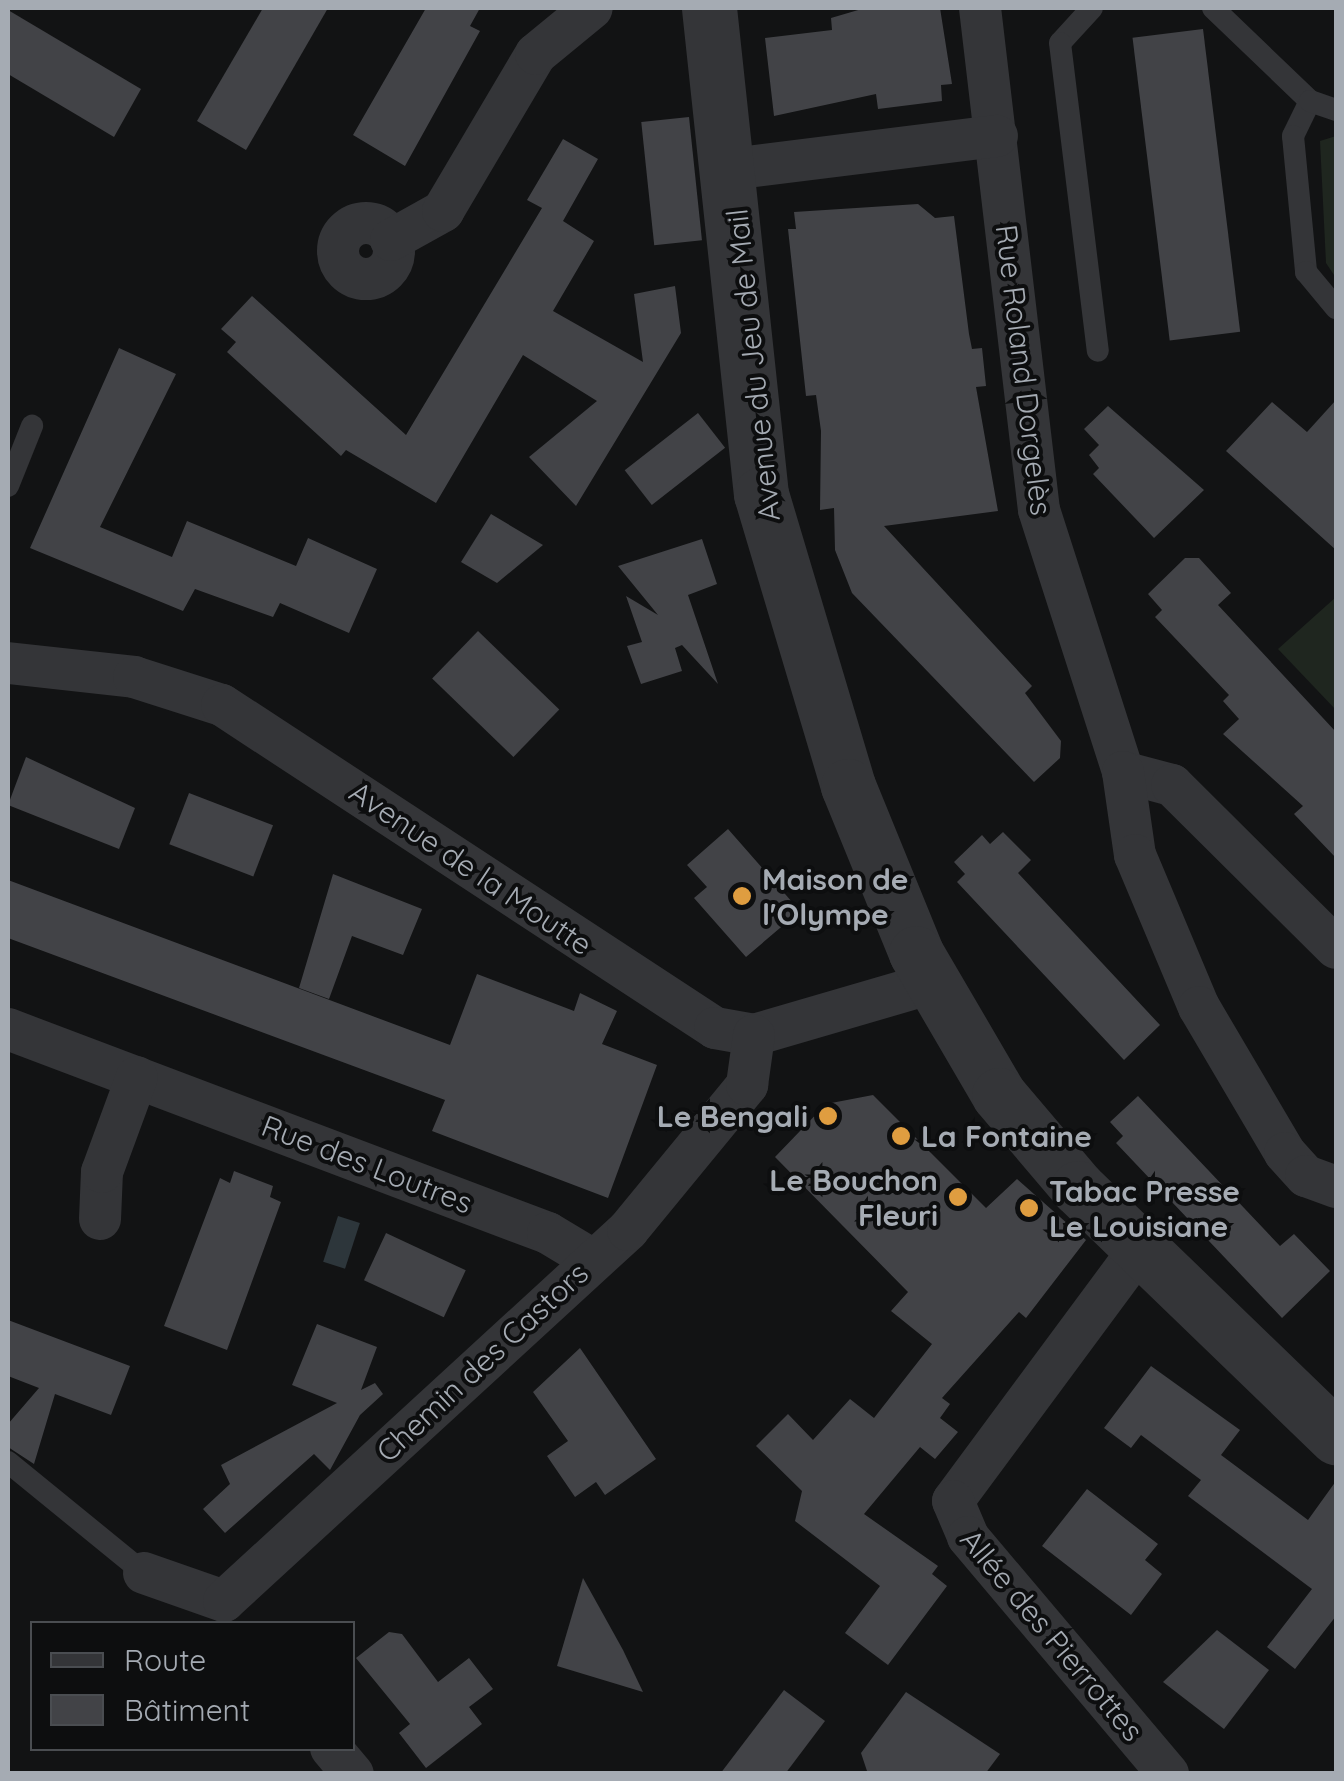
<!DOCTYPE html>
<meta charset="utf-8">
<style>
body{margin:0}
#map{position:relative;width:1344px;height:1781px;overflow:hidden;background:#121314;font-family:Quicksand,sans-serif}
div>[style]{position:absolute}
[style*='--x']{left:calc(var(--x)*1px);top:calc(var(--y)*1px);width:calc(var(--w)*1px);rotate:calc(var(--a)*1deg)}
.green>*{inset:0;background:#1f261f}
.water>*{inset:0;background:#2d363b;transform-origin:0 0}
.building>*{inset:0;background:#424347;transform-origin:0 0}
.service>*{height:22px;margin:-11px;padding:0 11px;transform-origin:11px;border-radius:11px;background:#343538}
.minor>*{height:42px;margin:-21px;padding:0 21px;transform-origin:21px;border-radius:21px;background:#343538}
.minor>.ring{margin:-21px;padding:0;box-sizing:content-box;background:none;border:42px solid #343538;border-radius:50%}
.tertiary>*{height:55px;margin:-27.5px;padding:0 27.5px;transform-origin:27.5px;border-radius:27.5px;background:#343538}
.dots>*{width:28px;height:28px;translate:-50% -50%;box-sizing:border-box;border:5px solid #0d0e0f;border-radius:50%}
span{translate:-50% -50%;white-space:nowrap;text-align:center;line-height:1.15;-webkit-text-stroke:8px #0d0e0f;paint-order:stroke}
.street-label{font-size:30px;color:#a5abb3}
.poi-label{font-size:30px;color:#a5abb3;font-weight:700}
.left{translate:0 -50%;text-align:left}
.right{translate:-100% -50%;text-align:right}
.frame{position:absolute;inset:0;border:10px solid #a5abb3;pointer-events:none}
.legend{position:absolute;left:30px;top:1621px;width:325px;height:130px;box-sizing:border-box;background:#0d0e0f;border:2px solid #4a4d51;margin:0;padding:12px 18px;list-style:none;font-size:30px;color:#a5abb3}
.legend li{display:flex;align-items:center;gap:20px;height:50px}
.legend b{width:50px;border:2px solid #4a4d51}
</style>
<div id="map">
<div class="green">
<i style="clip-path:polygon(1336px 136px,1336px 278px,1326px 263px,1320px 141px)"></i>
<i style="clip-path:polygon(1336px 597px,1336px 710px,1278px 649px)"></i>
</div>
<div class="water">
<i style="left:338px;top:1216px;width:23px;height:48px;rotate:18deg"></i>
</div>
<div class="building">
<i style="clip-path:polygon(263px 8px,328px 8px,246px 150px,197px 121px)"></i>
<i style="clip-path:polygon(426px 8px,480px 8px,470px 26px,480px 31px,405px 166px,353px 135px)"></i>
<i style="clip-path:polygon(865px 8px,940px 8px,952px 84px,941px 85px,942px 101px,878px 109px,876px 94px,774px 116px,765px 38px,832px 30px,831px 18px)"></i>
<i style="clip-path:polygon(8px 10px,141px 89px,114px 137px,8px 74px)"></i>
<i style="left:1203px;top:29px;width:305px;height:71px;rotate:83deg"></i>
<i style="left:689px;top:117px;width:124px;height:48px;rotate:84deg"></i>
<i style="clip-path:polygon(563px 139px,598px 159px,563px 221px,594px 241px,553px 311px,643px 362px,634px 294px,675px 286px,681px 333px,576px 506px,529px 457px,597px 401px,523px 355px,436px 503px,346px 450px,341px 456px,227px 352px,236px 342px,221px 329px,252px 296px,406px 435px,542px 208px,527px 200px)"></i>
<i style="clip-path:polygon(918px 204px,935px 218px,954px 216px,969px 334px,972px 349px,982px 348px,986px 386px,976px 387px,998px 511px,884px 526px,1032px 686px,1025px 693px,1061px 741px,1060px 758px,1034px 782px,852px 593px,835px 550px,834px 508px,820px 510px,821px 431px,816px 395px,806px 396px,788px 229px,796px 229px,794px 212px)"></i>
<i style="clip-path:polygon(119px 348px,176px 374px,100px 527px,172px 557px,187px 521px,296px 566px,308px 538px,377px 569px,349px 633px,280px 603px,273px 617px,195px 589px,183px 611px,30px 548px)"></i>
<i style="clip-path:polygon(1336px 400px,1336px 550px,1226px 451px,1272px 402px,1307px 432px)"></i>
<i style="clip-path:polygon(1108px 406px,1204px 490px,1154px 538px,1093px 474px,1099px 468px,1089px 455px,1099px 445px,1084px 429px)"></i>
<i style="left:698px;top:413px;width:44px;height:93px;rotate:52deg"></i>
<i style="clip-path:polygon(491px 514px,543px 545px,497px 583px,461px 562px)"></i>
<i style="clip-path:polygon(702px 539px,717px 584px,688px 595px,718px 684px,682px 645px,675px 648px,682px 671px,641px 684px,627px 646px,642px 642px,626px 596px,658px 615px,618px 566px)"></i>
<i style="clip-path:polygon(1185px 558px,1199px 558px,1231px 593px,1218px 605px,1336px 732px,1336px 858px,1294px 814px,1303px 806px,1223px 734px,1239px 719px,1223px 701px,1229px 695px,1155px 617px,1162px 610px,1148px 594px)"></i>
<i style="left:478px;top:631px;width:113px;height:66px;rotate:44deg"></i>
<i style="clip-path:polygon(26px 757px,135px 808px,119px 849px,8px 805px)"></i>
<i style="left:189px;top:793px;width:90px;height:55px;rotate:21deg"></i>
<i style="clip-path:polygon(728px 829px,800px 911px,746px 957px,694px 898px,707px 887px,687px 865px)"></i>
<i style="clip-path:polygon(1003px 832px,1031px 860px,1018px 873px,1160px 1025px,1124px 1060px,957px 882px,965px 874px,954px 862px,982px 835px,990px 844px)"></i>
<i style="clip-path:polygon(333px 874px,422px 909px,403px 955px,352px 936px,329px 999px,299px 988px)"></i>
<i style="clip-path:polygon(8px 880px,450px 1045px,477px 974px,574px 1011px,580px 993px,617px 1011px,602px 1044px,657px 1065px,608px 1198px,432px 1131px,445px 1100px,8px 938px)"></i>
<i style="clip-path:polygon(873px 1095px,986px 1208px,1017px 1179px,1086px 1240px,1026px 1318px,1019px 1312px,942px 1398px,950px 1404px,940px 1418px,958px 1432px,935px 1459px,920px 1447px,864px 1514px,938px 1566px,932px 1574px,947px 1586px,888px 1665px,845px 1633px,880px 1586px,795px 1521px,802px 1491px,756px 1446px,788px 1414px,813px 1440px,850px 1399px,874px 1418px,932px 1344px,891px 1311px,908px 1292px,775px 1157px,826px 1104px)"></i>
<i style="clip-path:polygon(1138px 1096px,1280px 1246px,1294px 1234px,1330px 1271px,1282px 1318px,1116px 1143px,1123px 1136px,1110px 1122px)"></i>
<i style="clip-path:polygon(234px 1171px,273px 1186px,270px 1197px,281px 1202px,227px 1350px,164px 1326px,220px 1178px,230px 1183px)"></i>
<i style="left:386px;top:1233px;width:88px;height:52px;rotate:25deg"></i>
<i style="clip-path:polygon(8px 1320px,130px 1366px,111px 1415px,55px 1394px,34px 1464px,8px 1447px,8px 1424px,39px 1388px,8px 1376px)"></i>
<i style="clip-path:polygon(317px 1324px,377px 1347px,361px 1390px,375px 1383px,383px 1394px,360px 1415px,330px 1470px,314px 1454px,225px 1533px,203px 1509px,230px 1484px,221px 1465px,337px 1403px,292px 1385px)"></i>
<i style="clip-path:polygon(580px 1348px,656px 1459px,605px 1495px,596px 1482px,575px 1497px,547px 1456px,568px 1441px,533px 1392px)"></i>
<i style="clip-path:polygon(1151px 1366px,1240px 1430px,1221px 1455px,1308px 1520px,1336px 1481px,1336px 1616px,1295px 1669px,1267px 1647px,1312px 1589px,1188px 1496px,1201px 1480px,1141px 1435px,1131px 1448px,1104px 1428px)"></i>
<i style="clip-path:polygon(1087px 1489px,1158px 1544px,1145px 1560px,1162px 1574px,1131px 1615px,1042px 1546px)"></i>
<i style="clip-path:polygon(583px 1578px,623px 1650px,643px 1692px,557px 1666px)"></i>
<i style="clip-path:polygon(1217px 1630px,1269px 1670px,1224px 1729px,1163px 1682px)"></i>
<i style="clip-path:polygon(389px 1632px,402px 1634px,438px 1682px,469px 1658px,493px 1689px,469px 1707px,482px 1724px,426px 1768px,399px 1733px,410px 1724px,356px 1658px)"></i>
<i style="clip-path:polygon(784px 1690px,825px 1721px,785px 1774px,720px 1774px)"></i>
<i style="clip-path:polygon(906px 1692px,1000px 1754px,985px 1774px,868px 1774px,861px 1753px)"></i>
</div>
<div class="service">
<i style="--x:1092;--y:8;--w:47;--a:132.4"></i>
<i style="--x:1060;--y:43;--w:310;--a:83"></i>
<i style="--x:1213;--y:8;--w:134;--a:43.8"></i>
<i style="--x:1310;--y:101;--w:39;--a:116"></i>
<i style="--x:1293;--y:136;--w:137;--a:84.5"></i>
<i style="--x:1306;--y:272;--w:47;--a:50.2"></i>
<i style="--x:1310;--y:101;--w:28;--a:19"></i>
<i style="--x:8;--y:486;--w:65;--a:-68.2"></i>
<i style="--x:8;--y:1462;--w:176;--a:39.2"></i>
</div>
<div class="minor">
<i style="--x:980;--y:8;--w:505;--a:83.3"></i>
<i style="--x:1039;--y:510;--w:275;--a:72.2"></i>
<i style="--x:1123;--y:772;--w:51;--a:14.9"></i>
<i style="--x:1172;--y:785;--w:231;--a:44.8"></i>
<i style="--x:731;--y:169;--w:268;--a:-7.1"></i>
<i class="ring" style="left:338px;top:223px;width:14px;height:14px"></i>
<i style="--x:391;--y:240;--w:60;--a:-29.1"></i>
<i style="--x:443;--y:211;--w:182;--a:-59.4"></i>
<i style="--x:536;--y:54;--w:72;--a:-39.4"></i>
<i style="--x:8;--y:663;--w:127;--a:6.3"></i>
<i style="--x:134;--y:677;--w:92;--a:17.7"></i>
<i style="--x:222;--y:705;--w:589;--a:33.23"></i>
<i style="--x:715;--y:1028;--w:40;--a:10"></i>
<i style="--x:754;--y:1035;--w:185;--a:-16.3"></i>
<i style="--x:1123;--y:772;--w:84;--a:81.8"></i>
<i style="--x:1135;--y:855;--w:165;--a:67.2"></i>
<i style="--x:1199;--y:1007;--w:169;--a:59.5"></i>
<i style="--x:1285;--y:1153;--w:31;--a:48"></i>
<i style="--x:1306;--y:1176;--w:32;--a:20"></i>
<i style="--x:8;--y:1029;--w:577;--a:20.7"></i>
<i style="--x:548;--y:1233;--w:52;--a:31"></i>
<i style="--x:100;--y:1219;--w:47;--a:-87.6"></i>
<i style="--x:102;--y:1172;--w:101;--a:-69.8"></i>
<i style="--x:1138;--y:1251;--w:311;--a:126.5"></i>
<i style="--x:953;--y:1501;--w:39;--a:67"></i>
<i style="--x:968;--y:1537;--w:310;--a:49.8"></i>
<i style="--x:144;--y:1573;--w:85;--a:19.3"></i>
<i style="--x:224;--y:1601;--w:549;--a:-42.56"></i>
<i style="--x:628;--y:1230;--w:188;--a:-50.6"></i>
<i style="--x:747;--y:1085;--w:50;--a:-82"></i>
<i style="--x:331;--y:1748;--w:34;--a:50"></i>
</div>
<div class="tertiary">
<i style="--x:709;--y:8;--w:489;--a:83.9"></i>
<i style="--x:761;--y:494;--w:305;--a:73.4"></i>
<i style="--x:848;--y:786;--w:180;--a:67.8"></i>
<i style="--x:916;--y:953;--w:164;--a:59.7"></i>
<i style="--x:999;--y:1095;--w:122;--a:49.7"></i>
<i style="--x:1078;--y:1188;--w:359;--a:44"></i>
</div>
<div class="dots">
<i style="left:742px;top:896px;background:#df9d40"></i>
<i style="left:828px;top:1116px;background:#df9d40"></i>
<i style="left:901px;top:1136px;background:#df9d40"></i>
<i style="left:958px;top:1197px;background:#df9d40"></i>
<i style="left:1029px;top:1208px;background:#df9d40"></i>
</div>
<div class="street-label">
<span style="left:753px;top:365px;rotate:-96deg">Avenue du Jeu de Mail</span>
<span style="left:1024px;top:370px;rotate:83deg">Rue Roland Dorgelès</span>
<span style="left:471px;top:868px;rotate:34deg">Avenue de la Moutte</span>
<span style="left:367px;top:1164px;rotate:21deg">Rue des Loutres</span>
<span style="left:482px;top:1362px;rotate:-43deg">Chemin des Castors</span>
<span style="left:1052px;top:1635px;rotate:50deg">Allée des Pierrottes</span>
</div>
<div class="poi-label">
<span class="left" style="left:762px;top:896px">Maison de<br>l'Olympe</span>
<span class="right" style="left:808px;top:1116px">Le Bengali</span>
<span class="left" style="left:921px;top:1136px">La Fontaine</span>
<span class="right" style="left:938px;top:1197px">Le Bouchon<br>Fleuri</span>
<span class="left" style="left:1049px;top:1208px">Tabac Presse<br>Le Louisiane</span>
</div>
<div class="frame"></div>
<ul class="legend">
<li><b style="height:12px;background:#343538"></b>Route</li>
<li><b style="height:28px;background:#424347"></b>Bâtiment</li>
</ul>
</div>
